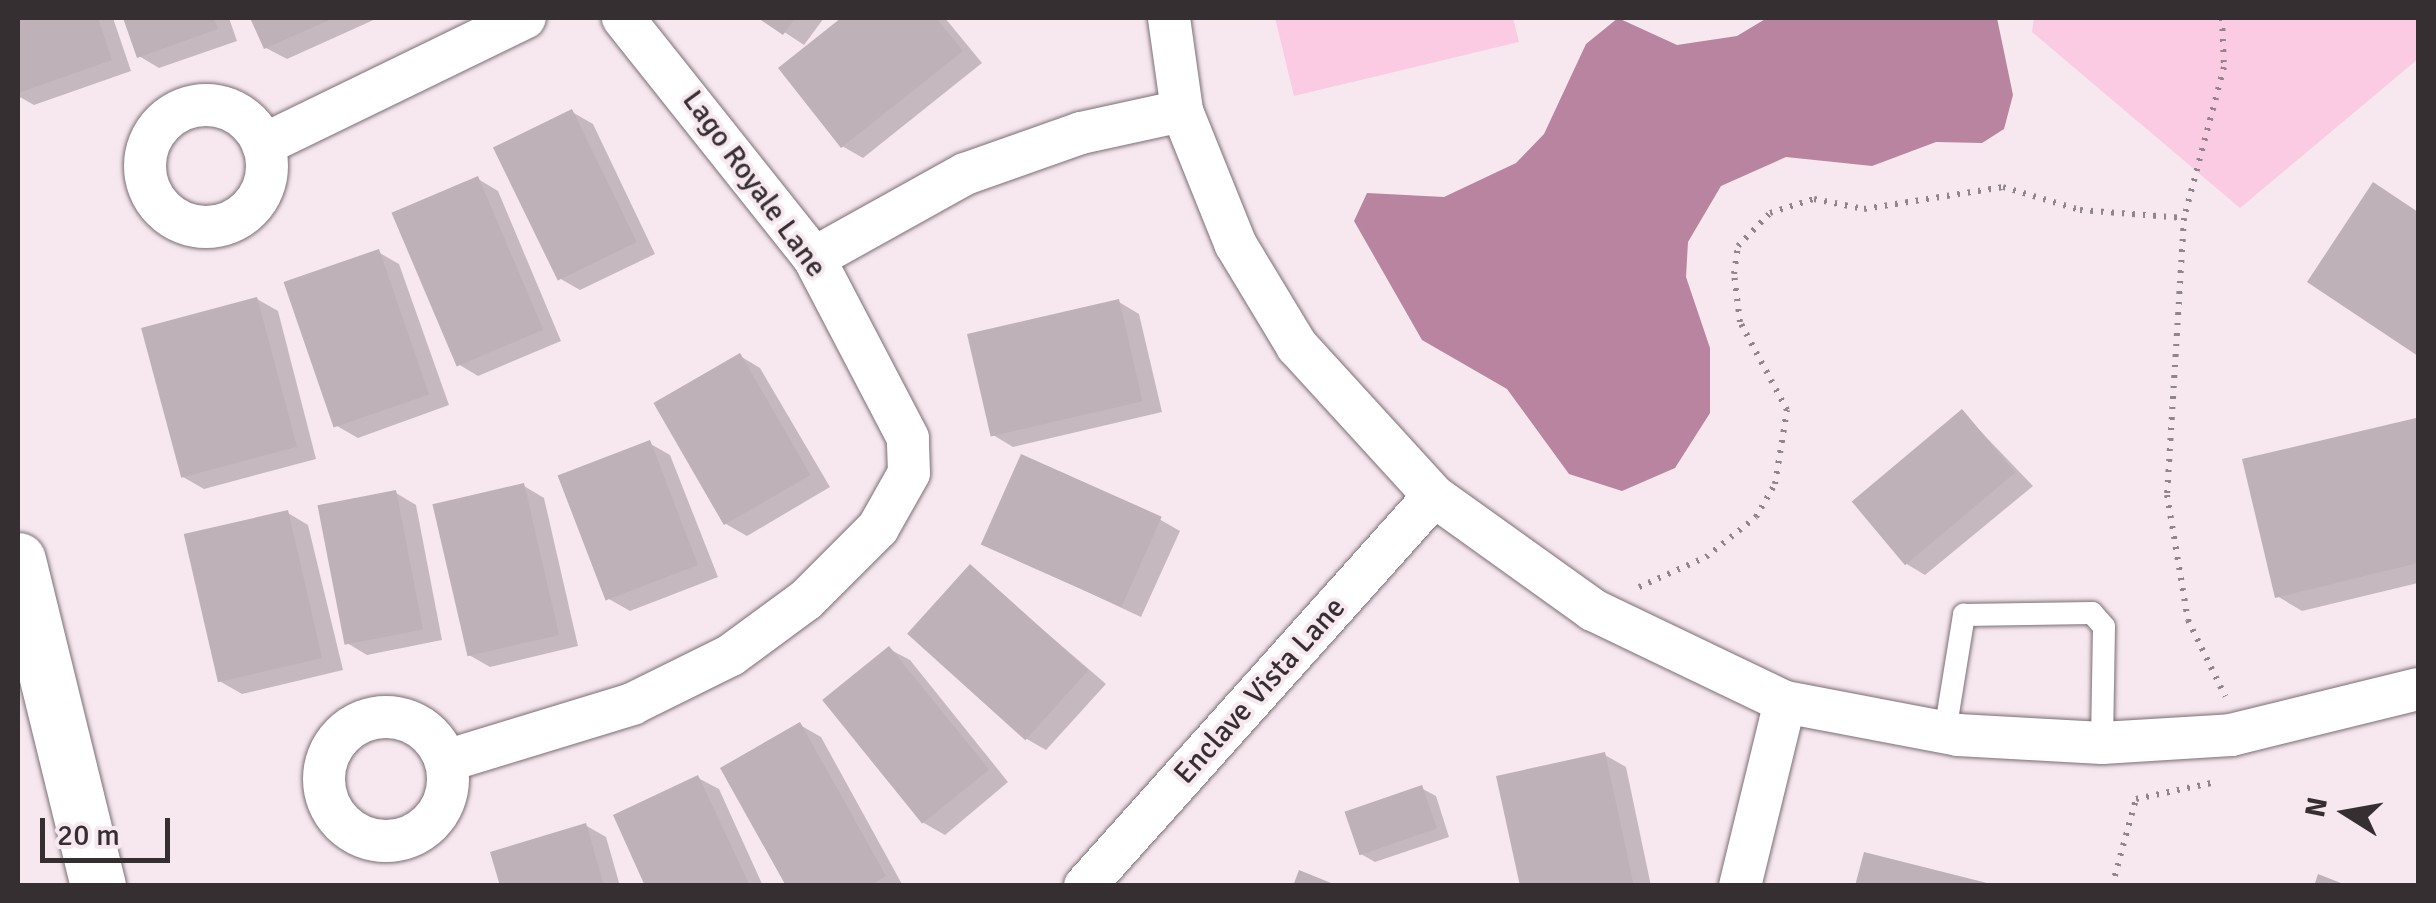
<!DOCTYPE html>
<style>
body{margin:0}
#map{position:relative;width:2436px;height:903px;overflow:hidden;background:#f7e8ef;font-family:Signika,sans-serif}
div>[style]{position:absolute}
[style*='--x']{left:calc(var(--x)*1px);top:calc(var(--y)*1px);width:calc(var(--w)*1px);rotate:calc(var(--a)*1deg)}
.green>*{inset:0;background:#facbe3}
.water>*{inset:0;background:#b8849f}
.shadow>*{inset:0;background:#0003}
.building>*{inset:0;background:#bfb1b8;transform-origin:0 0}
.path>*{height:6px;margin-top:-3px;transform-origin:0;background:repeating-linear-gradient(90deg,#8f858a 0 2.5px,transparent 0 10.5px)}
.roads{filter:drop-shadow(0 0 2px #7b6e74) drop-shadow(0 0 2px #7b6e74)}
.service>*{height:22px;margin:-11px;padding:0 11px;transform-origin:11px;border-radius:11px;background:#fff}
.minor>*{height:42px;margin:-21px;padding:0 21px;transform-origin:21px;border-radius:21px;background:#fff}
.minor>.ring{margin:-21px;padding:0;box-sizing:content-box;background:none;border:42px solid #fff;border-radius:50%}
.secondary>*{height:55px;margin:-27.5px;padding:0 27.5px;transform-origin:27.5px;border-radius:27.5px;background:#fff}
span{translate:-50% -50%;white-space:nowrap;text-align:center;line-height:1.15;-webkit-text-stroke:8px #f7e8ef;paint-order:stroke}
.street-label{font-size:30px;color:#352f32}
.frame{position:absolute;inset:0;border:20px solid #352f32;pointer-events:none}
.north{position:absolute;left:2296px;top:763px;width:100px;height:100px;-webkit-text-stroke:8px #f7e8ef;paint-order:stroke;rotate:281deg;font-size:28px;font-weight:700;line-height:40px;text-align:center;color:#352f32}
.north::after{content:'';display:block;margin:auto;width:35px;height:45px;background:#352f32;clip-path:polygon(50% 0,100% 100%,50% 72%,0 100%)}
.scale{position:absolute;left:40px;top:818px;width:130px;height:45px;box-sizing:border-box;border:5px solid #352f32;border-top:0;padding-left:12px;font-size:30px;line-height:35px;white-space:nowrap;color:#352f32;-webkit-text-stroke:8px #f7e8ef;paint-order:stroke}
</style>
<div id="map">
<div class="green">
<i style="clip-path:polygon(1275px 18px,1513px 18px,1519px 42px,1294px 96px)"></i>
<i style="clip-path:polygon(2034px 18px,2418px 18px,2418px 59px,2240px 208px,2032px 32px)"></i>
</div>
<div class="water">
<i style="clip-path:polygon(1618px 18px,1677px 45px,1737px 36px,1767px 18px,1997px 18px,2013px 95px,2004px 129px,1982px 143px,1936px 142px,1872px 166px,1786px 157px,1721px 186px,1688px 242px,1686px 277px,1710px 348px,1710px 413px,1675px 468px,1622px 491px,1569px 474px,1507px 389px,1422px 340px,1354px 221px,1367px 193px,1444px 197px,1516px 163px,1544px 134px,1586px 44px)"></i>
</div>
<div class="shadow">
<i style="clip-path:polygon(18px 18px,113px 18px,131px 71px,34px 105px,18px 96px)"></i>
<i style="clip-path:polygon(125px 18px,229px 18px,237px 41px,159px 68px,139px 56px)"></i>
<i style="clip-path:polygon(253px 18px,378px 18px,287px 59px,266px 48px)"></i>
<i style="clip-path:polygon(763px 18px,824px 18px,804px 45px)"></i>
<i style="clip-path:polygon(845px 18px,945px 18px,982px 63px,863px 158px,842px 146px,781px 68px)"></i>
<i style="clip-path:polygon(572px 112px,593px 124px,655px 254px,580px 290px,559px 278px)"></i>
<i style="clip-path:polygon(478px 179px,498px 191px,561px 341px,478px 376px,458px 364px)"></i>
<i style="clip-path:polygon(2394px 197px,2418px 213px,2418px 353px,2310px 281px)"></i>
<i style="clip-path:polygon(378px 252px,399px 264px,449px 405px,358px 438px,337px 426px)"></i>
<i style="clip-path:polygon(257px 299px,278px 311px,316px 459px,204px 489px,183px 477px)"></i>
<i style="clip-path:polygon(1119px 302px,1139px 314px,1162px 412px,1013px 447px,993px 435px)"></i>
<i style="clip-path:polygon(740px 356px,760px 368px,830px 487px,747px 536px,726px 524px)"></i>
<i style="clip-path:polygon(1962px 412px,2033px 486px,1925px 575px,1905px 563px)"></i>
<i style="clip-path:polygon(2415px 420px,2418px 583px,2302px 611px,2277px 596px)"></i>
<i style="clip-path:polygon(649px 443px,670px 455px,718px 577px,630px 611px,609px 599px)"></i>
<i style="clip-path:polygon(524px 486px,544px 498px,578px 646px,490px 667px,469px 655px)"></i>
<i style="clip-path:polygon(396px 493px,416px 505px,442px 640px,367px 655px,347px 643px)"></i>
<i style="clip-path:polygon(288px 513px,308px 525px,343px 670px,242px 694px,221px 682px)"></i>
<i style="clip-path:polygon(1159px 519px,1180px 531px,1141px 617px,983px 543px)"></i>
<i style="clip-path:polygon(970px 567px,1106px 684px,1046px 750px,1025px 738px)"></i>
<i style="clip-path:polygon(889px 649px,910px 660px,1008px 782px,945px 835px,924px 823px)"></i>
<i style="clip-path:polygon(800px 725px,821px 737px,903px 886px,789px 886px)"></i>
<i style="clip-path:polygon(1605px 755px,1626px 767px,1651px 886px,1522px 886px)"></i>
<i style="clip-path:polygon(698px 778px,719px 789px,763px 886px,648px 886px)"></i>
<i style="clip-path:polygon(1421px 788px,1436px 796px,1449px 837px,1375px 862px,1361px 854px)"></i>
<i style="clip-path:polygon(585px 825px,606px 837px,620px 886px,502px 886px)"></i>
</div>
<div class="building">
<i style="clip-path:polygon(18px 18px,98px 18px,112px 60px,18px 93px)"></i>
<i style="clip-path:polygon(123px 18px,214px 18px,218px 29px,137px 58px)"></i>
<i style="clip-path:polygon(250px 18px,334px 18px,264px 49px)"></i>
<i style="clip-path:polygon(758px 18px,795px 18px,783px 35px)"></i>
<i style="clip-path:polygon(841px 18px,936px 18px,963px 51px,841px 148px,778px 68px)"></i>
<i style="left:572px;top:109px;width:148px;height:88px;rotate:64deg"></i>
<i style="left:478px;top:176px;width:167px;height:94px;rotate:67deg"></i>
<i style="clip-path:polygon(2373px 182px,2418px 212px,2418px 356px,2307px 282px)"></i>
<i style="left:379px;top:249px;width:154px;height:101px;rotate:71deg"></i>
<i style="left:257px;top:297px;width:155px;height:120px;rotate:75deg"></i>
<i style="left:1119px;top:299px;width:105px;height:156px;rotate:77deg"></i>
<i style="left:740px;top:353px;width:141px;height:100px;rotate:60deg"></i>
<i style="left:1962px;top:409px;width:83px;height:144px;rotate:50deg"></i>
<i style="clip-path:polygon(2416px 418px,2418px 563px,2275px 598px,2242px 459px)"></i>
<i style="left:650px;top:440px;width:134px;height:99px;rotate:69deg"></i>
<i style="left:1021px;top:454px;width:154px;height:99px;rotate:24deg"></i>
<i style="left:524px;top:483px;width:156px;height:94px;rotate:77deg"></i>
<i style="left:396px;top:490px;width:142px;height:80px;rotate:79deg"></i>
<i style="left:288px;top:510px;width:152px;height:107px;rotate:77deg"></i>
<i style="left:970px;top:564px;width:159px;height:94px;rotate:42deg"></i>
<i style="left:889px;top:646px;width:159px;height:86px;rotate:51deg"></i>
<i style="clip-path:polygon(800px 722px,886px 876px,870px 886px,786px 886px,720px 768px)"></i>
<i style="clip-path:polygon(1605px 752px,1634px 886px,1520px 886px,1496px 776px)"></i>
<i style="clip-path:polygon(698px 775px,750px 886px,645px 886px,613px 815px)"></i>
<i style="left:1422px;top:785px;width:46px;height:82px;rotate:71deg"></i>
<i style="clip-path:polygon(586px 823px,604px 886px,500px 886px,490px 852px)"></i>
<i style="clip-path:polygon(1864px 852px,1991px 884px,1991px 886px,1855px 886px)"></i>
<i style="clip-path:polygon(1299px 870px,1336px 885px,1336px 886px,1293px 886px)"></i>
<i style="clip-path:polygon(2318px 874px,2346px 885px,2346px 886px,2314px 886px)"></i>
</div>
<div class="path">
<i style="--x:2222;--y:18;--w:49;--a:87.7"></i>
<i style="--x:2224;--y:67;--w:156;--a:104.8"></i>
<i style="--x:2184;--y:218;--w:278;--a:93.5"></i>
<i style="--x:2167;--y:495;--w:127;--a:80.5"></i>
<i style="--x:2188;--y:620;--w:85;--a:64"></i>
<i style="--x:1639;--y:587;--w:73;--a:-24.1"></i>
<i style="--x:1706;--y:557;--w:64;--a:-38.7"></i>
<i style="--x:1756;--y:517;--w:38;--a:-60"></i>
<i style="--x:1775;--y:484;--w:75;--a:-80.8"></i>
<i style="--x:1787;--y:410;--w:100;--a:-118.1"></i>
<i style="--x:1740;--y:322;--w:48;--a:-97.1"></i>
<i style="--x:1734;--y:274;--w:28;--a:-82"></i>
<i style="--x:1738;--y:246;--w:46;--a:-45.9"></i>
<i style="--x:1770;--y:213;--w:46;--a:-17.7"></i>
<i style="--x:1814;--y:199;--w:51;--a:11.3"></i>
<i style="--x:1864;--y:209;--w:141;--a:-9"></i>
<i style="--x:2003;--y:187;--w:80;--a:16.6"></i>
<i style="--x:2080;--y:210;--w:104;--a:4.4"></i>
<i style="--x:2112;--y:886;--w:90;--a:-74.6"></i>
<i style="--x:2136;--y:799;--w:77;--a:-12"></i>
</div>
<div class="roads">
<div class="service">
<i style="--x:1945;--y:732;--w:119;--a:-80.8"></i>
<i style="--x:1964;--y:615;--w:128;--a:-0.9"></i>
<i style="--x:2092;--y:613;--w:18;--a:49"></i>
<i style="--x:2104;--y:627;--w:116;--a:91"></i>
</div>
<div class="minor">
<i style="--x:1169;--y:18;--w:94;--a:82"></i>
<i style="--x:1182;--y:111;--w:144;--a:68.1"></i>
<i style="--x:1236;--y:245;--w:118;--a:58.9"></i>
<i style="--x:1297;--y:346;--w:203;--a:47.6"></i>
<i style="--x:1434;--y:496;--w:196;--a:35.6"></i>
<i style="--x:1593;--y:610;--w:213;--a:25.6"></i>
<i style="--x:1785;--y:702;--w:176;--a:10.8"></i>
<i style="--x:1958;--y:735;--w:144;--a:3.2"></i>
<i style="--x:2102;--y:743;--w:129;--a:-3.5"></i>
<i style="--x:2231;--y:735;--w:193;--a:-13.8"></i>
<i class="ring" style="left:145px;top:105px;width:80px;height:80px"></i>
<i style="--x:263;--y:145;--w:291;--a:-25.9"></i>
<i style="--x:814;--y:258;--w:173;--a:-29.1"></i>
<i style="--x:965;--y:174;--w:123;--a:-19.5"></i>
<i style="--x:1081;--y:133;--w:103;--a:-12.3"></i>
<i class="ring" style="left:324px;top:717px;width:82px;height:82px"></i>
<i style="--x:446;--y:761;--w:195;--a:-17"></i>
<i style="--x:632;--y:704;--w:110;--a:-26.3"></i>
<i style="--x:731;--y:655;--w:93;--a:-36.3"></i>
<i style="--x:806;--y:600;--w:102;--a:-45"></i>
<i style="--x:878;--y:528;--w:63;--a:-60.6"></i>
<i style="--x:909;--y:473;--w:35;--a:-92"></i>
<i style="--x:908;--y:438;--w:203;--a:-117.6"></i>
<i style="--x:814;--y:258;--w:307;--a:-128.5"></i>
<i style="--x:1085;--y:886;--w:523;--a:-48.18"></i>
<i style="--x:1740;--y:886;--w:189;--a:-76.3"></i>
</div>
<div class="secondary">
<i style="--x:18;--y:560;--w:336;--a:76.2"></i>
</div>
</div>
<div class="street-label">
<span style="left:754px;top:184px;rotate:54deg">Lago Royale Lane</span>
<span style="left:1260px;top:691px;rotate:-48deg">Enclave Vista Lane</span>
</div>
<div class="frame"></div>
<div class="north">N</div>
<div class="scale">20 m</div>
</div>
